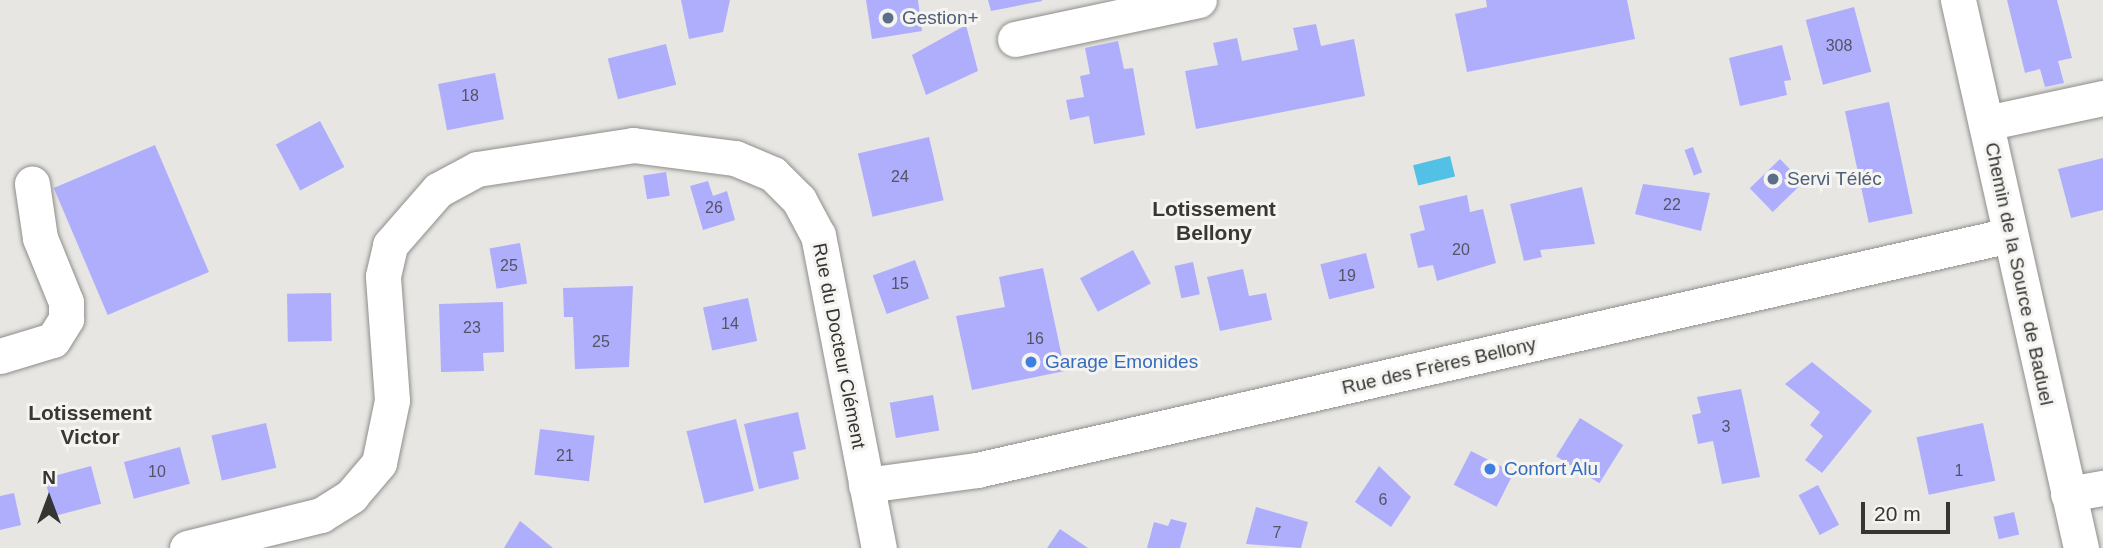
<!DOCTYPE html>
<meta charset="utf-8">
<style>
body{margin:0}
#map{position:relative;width:2103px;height:548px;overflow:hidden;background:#e7e6e3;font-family:Arial,sans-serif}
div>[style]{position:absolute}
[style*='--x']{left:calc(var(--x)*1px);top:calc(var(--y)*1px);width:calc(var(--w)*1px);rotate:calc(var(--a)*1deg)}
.water>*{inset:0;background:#52c1e5;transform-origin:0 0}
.building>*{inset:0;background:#afaefd;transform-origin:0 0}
.roads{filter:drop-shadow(0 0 2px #8f8e8b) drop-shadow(0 0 2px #8f8e8b)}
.minor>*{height:35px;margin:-17.5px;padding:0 17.5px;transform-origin:17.5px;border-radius:17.5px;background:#fff}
.dots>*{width:19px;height:19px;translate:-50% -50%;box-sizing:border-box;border:4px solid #f5f4f1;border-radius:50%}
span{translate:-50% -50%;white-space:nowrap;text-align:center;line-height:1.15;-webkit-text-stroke:6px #f5f4f1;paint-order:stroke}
.number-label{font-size:16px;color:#545366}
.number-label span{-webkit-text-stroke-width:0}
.service-label{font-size:19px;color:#4e5e75}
.left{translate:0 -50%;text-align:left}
.street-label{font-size:19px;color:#353534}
.shop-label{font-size:19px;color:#366cbe}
.neighbourhood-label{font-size:21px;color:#383835;font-weight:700}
.north{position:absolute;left:14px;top:464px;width:70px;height:70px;-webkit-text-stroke:5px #f5f4f1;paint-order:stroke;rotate:0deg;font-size:19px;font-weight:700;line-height:28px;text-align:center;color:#353534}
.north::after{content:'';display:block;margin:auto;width:24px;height:32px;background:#353534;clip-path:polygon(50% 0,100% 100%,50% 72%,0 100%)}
.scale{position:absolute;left:1861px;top:502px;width:89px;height:32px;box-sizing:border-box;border:4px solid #353534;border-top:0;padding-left:9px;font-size:21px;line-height:24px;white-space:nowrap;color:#353534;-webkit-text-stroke:5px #f5f4f1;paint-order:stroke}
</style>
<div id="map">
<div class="water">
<i style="left:1450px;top:156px;width:21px;height:38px;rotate:76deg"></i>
</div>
<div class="building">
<i style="clip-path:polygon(681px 0,730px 0,723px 32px,689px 39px)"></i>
<i style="clip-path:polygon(866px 0,918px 0,922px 31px,872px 39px)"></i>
<i style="clip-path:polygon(988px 0,1042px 0,1042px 1px,991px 11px)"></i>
<i style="clip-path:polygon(1486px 0,1627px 0,1635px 39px,1467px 72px,1455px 14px,1487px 7px)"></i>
<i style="clip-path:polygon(2007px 0,2057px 0,2072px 58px,2058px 61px,2064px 83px,2045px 87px,2040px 69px,2025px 73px)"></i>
<i style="left:1854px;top:7px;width:67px;height:50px;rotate:75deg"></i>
<i style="clip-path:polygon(1316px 24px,1321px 46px,1354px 39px,1365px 96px,1196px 129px,1185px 71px,1218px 65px,1213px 43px,1237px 38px,1242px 61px,1298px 50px,1293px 28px)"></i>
<i style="clip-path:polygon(966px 25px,978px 71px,926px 95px,912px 55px)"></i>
<i style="clip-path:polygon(1118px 41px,1124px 69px,1133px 68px,1145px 135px,1094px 144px,1089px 116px,1070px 120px,1066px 100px,1084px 97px,1080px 76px,1090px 74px,1085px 48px)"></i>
<i style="left:666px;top:44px;width:42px;height:60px;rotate:76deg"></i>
<i style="clip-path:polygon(1782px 45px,1791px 80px,1784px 81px,1787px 95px,1740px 106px,1729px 58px)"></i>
<i style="left:495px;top:73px;width:47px;height:58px;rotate:79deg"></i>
<i style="left:1889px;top:102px;width:114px;height:45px;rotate:78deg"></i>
<i style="left:320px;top:121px;width:52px;height:50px;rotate:62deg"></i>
<i style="left:929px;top:137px;width:65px;height:73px;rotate:77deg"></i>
<i style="left:155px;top:145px;width:138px;height:110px;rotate:67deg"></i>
<i style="left:1693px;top:147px;width:27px;height:9px;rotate:70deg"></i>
<i style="clip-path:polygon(2103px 158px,2103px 210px,2071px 218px,2058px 169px)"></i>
<i style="left:1780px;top:159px;width:33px;height:42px;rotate:46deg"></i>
<i style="left:666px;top:172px;width:24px;height:23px;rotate:81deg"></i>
<i style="clip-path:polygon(708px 181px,713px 196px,727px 191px,735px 220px,703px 230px,690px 186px)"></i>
<i style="clip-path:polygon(1643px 184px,1710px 193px,1701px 231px,1635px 214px)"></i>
<i style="clip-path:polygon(1582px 187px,1595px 244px,1540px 250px,1542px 257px,1524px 261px,1510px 204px)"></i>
<i style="clip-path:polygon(1467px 195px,1470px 212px,1483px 209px,1496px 263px,1437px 281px,1433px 265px,1418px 268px,1410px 234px,1425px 230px,1419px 206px)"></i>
<i style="left:520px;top:243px;width:41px;height:31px;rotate:80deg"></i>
<i style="left:1133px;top:250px;width:38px;height:60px;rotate:62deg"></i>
<i style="left:1366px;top:253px;width:36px;height:47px;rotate:76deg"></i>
<i style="left:915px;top:260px;width:41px;height:45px;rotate:70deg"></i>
<i style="left:1193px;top:262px;width:33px;height:19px;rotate:78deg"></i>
<i style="clip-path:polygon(1043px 268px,1065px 371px,972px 390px,956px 316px,1005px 307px,999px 277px)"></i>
<i style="clip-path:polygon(1243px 269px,1249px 296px,1266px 293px,1272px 320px,1220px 331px,1207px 277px)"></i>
<i style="clip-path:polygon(633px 286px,629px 367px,575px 369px,573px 317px,564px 317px,563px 288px)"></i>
<i style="left:331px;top:293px;width:48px;height:44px;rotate:89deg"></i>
<i style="left:748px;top:298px;width:44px;height:46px;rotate:78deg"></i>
<i style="clip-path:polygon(503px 302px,504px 352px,483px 353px,484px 371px,441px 372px,439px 304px)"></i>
<i style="clip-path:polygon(1812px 362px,1872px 411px,1822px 473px,1805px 460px,1823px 436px,1810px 425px,1820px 412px,1785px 384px)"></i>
<i style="clip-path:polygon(1741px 389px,1760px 477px,1722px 484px,1713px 441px,1698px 444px,1692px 415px,1701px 413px,1697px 397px)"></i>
<i style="left:933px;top:395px;width:36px;height:44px;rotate:80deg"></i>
<i style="clip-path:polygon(798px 412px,806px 449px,793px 452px,799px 479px,759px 489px,744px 424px)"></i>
<i style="left:1580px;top:418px;width:51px;height:45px;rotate:32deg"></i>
<i style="left:736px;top:419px;width:74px;height:51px;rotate:76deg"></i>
<i style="left:266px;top:423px;width:46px;height:56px;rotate:77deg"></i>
<i style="left:1983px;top:423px;width:59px;height:68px;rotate:78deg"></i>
<i style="left:540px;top:429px;width:55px;height:46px;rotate:7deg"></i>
<i style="left:180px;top:447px;width:38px;height:58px;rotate:75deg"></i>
<i style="left:1471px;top:451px;width:48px;height:38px;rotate:27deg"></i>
<i style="left:91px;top:466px;width:39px;height:48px;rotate:75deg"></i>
<i style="clip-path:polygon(1379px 466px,1411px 497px,1391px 527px,1355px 502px)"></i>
<i style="left:1818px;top:485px;width:45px;height:22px;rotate:62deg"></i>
<i style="clip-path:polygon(14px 493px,21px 525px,0 530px,0 496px)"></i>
<i style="clip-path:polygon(1256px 507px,1308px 522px,1301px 548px,1246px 544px)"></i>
<i style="left:2014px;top:512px;width:23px;height:21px;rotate:77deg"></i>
<i style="clip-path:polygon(1171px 519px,1187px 523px,1180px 548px,1147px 548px,1154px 522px,1168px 526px)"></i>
<i style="clip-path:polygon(520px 521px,524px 524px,553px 548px,504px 548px)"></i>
<i style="clip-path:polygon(1060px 529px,1088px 548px,1047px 548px)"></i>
</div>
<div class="roads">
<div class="minor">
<i style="--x:1958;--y:0;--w:562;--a:77.35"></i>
<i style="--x:1015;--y:39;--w:188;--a:-12"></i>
<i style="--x:1986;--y:123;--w:120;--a:-12.1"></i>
<i style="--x:0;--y:356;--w:55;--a:-16.8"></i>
<i style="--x:53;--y:340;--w:25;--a:-58"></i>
<i style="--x:66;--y:319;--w:17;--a:-90"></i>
<i style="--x:66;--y:302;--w:69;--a:-112.1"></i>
<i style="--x:40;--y:238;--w:55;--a:-98.4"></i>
<i style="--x:866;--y:485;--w:112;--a:-7.7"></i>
<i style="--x:977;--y:470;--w:1059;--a:-12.82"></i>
<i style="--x:2068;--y:494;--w:36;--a:-10"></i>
<i style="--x:187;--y:548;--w:138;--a:-13.8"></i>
<i style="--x:321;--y:515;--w:36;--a:-32"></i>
<i style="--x:351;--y:496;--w:43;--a:-49.7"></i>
<i style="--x:379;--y:463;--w:64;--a:-78.3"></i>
<i style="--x:392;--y:400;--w:124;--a:-94.2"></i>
<i style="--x:383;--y:276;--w:32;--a:-77"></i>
<i style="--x:390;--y:245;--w:73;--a:-48.9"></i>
<i style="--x:438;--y:190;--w:44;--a:-28.3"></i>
<i style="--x:477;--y:169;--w:158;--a:-8.7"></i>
<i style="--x:633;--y:145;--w:103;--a:7.3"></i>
<i style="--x:735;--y:158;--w:41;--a:22.8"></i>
<i style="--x:773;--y:174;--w:37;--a:45"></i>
<i style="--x:799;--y:200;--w:40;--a:62"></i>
<i style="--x:818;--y:235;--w:319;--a:79"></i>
</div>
</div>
<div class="dots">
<i style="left:888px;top:18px;background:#5c6f8a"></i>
<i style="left:1773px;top:179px;background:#5c6f8a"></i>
<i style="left:1031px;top:362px;background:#3f7fe0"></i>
<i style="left:1490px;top:469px;background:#3f7fe0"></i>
</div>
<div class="number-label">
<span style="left:1839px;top:46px">308</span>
<span style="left:470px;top:96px">18</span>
<span style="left:900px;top:177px">24</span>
<span style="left:1672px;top:205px">22</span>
<span style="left:714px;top:208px">26</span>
<span style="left:1461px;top:250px">20</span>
<span style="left:509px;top:266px">25</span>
<span style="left:1347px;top:276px">19</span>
<span style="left:900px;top:284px">15</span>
<span style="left:730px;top:324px">14</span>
<span style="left:472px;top:328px">23</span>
<span style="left:1035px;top:339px">16</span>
<span style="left:601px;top:342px">25</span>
<span style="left:1726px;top:427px">3</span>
<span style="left:565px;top:456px">21</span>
<span style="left:1959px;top:471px">1</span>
<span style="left:157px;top:472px">10</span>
<span style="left:1383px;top:500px">6</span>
<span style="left:1277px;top:533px">7</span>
</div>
<div class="service-label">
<span class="left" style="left:902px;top:18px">Gestion+</span>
<span class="left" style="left:1787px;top:179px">Servi Téléc</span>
</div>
<div class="street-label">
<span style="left:2019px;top:274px;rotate:78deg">Chemin de la Source de Baduel</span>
<span style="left:839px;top:346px;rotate:79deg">Rue du Docteur Clément</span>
<span style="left:1439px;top:366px;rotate:-13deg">Rue des Frères Bellony</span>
</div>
<div class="shop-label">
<span class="left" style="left:1045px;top:362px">Garage Emonides</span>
<span class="left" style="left:1504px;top:469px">Confort Alu</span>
</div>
<div class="neighbourhood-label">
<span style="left:1214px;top:221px">Lotissement<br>Bellony</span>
<span style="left:90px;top:425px">Lotissement<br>Victor</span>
</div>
<div class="north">N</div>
<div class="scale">20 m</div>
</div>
